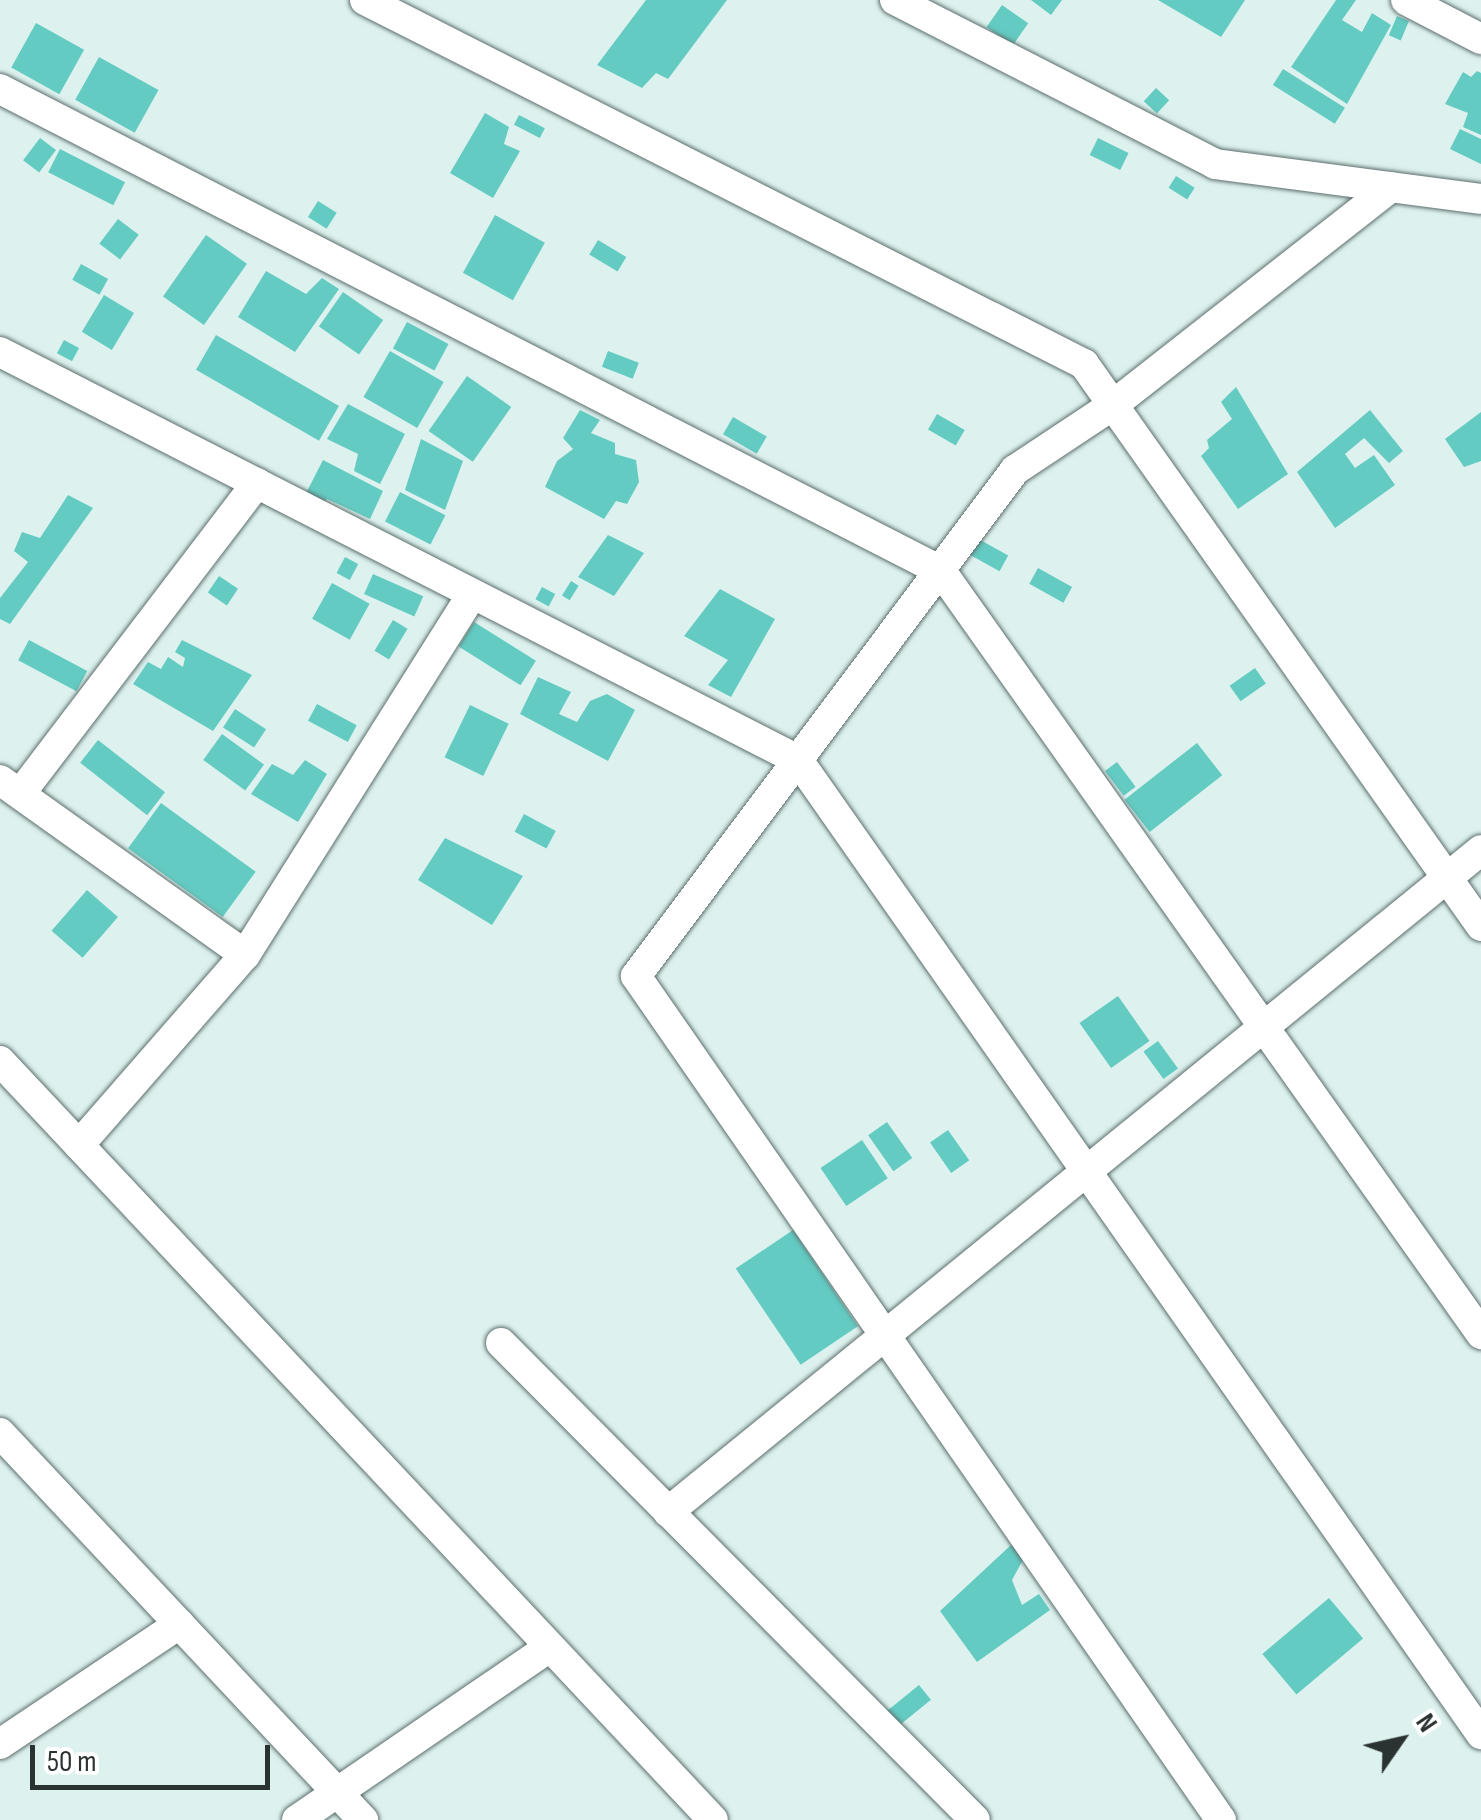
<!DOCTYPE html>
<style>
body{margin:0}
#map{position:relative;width:1481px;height:1820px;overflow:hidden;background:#ddf2ef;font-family:"Sofia Sans Condensed",sans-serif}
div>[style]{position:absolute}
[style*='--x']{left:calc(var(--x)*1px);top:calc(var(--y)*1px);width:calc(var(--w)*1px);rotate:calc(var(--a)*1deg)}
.building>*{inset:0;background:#64cbc2;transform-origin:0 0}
.roads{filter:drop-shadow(0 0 2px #5c6e6c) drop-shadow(0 0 2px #5c6e6c)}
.minor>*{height:30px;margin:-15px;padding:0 15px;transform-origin:15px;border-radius:15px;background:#fff}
span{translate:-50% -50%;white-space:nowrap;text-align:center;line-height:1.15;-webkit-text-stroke:10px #fff;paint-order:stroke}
.north{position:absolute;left:1351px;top:1690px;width:100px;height:100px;-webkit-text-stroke:8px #fff;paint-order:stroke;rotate:56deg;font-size:28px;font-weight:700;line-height:40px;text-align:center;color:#2b3332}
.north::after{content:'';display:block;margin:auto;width:35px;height:45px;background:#2b3332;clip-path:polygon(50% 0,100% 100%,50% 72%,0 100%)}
.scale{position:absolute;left:30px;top:1745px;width:240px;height:45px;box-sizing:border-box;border:5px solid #2b3332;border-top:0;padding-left:12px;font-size:30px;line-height:35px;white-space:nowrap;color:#2b3332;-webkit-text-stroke:8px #fff;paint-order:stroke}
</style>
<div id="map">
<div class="building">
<i style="clip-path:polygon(646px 0,727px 0,668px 79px,656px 73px,642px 88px,597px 65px)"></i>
<i style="clip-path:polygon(1031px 0,1062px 0,1051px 15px)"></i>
<i style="clip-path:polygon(1158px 0,1245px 0,1221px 37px)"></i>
<i style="clip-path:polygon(1336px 0,1356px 0,1342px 20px,1362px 32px,1372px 13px,1391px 25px,1347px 104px,1291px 67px)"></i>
<i style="left:1002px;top:5px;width:32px;height:27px;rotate:35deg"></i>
<i style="left:1397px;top:16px;width:13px;height:21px;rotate:23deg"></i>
<i style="left:36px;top:23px;width:55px;height:51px;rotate:29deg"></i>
<i style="left:99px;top:57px;width:68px;height:49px;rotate:29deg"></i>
<i style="left:1283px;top:69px;width:73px;height:19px;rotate:32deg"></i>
<i style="clip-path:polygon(1477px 71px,1481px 73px,1481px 135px,1463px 127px,1468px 113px,1445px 104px,1463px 72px,1471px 77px)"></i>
<i style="left:1156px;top:88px;width:18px;height:18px;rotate:43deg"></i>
<i style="clip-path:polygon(485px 113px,509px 127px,504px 144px,520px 151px,493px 198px,450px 173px)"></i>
<i style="left:519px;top:115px;width:29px;height:11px;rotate:27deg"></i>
<i style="clip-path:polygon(1460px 129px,1481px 139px,1481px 164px,1450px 149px)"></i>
<i style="left:40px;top:138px;width:20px;height:28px;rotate:37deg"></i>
<i style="left:1098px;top:138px;width:34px;height:19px;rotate:26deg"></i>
<i style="left:60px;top:149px;width:73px;height:26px;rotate:27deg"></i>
<i style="left:1176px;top:176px;width:22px;height:14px;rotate:32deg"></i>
<i style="left:318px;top:201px;width:22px;height:19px;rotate:32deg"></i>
<i style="left:495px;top:215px;width:57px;height:66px;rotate:29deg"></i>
<i style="left:118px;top:219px;width:26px;height:31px;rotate:37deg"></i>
<i style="left:206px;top:235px;width:50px;height:75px;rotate:35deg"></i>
<i style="left:598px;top:240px;width:33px;height:17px;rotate:31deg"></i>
<i style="left:81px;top:264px;width:31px;height:18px;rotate:29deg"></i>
<i style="clip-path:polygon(266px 271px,306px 294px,322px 278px,339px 289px,295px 352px,238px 317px)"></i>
<i style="left:343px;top:292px;width:49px;height:42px;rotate:35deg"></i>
<i style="left:104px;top:295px;width:35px;height:43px;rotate:31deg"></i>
<i style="left:407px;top:322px;width:47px;height:30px;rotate:28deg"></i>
<i style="left:216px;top:335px;width:142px;height:40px;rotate:30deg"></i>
<i style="left:64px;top:340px;width:17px;height:15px;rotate:28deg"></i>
<i style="left:390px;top:351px;width:62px;height:53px;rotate:30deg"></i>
<i style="left:608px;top:351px;width:33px;height:17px;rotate:21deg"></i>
<i style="left:467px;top:376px;width:54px;height:67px;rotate:35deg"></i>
<i style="clip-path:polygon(1236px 387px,1288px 474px,1238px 509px,1201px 456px,1209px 448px,1207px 440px,1232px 419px,1221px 402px)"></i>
<i style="clip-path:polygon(348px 404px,405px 434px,380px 484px,354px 471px,358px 454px,327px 439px)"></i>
<i style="clip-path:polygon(580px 410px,600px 420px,591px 433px,615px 443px,615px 454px,636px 460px,639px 482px,627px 504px,616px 501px,604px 519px,545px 487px,557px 461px,573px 449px,563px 438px)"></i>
<i style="clip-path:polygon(1370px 410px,1403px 451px,1389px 463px,1364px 438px,1345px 454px,1355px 468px,1374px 455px,1395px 485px,1335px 528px,1297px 472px)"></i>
<i style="clip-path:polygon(1481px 412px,1481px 461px,1464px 467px,1445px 439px)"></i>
<i style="left:937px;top:414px;width:32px;height:18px;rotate:30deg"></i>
<i style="left:733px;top:417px;width:39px;height:20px;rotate:30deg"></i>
<i style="clip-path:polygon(421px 439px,463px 461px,445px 510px,405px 490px)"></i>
<i style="clip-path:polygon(323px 460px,383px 491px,370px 519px,327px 499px,319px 509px,302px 501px)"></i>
<i style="left:400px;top:492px;width:51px;height:33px;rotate:27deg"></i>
<i style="clip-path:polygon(68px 495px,93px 508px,10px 624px,0 619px,0 598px,28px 562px,14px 551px,22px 532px,40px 538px)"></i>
<i style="clip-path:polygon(608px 535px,644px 553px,614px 596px,578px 577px)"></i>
<i style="left:975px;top:537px;width:38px;height:18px;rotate:29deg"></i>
<i style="left:345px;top:557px;width:15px;height:18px;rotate:28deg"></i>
<i style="left:1038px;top:568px;width:39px;height:18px;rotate:29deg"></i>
<i style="left:373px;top:574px;width:55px;height:22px;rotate:24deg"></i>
<i style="left:219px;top:576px;width:23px;height:20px;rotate:34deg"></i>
<i style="left:571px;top:581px;width:9px;height:17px;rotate:32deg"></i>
<i style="left:332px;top:583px;width:43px;height:41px;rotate:29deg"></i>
<i style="left:542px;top:587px;width:15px;height:14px;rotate:28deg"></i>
<i style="clip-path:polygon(720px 589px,775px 619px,731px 697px,708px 685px,728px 660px,684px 636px)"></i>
<i style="left:393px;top:620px;width:17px;height:36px;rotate:31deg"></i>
<i style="left:474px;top:622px;width:73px;height:29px;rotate:32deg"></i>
<i style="left:29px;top:640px;width:66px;height:23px;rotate:28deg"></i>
<i style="clip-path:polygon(182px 640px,252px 675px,213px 731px,133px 684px,148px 662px,161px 669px,168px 657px,183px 667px,185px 658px,175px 652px)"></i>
<i style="left:1255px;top:668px;width:19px;height:31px;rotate:55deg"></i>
<i style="clip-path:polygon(538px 677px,571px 692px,559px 714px,577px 722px,590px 701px,607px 694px,635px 710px,608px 761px,520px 714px)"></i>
<i style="left:317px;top:704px;width:45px;height:19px;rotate:28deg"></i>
<i style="left:470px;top:705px;width:43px;height:58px;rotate:26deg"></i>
<i style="left:235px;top:709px;width:37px;height:22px;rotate:33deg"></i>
<i style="left:222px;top:734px;width:52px;height:32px;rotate:36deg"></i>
<i style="left:98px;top:740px;width:85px;height:29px;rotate:38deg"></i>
<i style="left:1197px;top:743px;width:41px;height:92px;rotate:52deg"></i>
<i style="clip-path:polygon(305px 760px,327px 774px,298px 822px,251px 794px,272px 764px,293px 775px)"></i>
<i style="left:1117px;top:762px;width:31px;height:15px;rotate:53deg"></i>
<i style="left:161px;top:803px;width:117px;height:56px;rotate:36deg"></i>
<i style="left:524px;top:814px;width:36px;height:20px;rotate:28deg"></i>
<i style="clip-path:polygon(445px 838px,523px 876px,492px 925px,418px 880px)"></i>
<i style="left:87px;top:890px;width:41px;height:54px;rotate:41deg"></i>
<i style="left:1118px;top:996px;width:55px;height:47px;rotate:55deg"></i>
<i style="left:1158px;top:1041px;width:34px;height:18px;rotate:54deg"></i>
<i style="left:887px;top:1122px;width:44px;height:23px;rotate:55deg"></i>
<i style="left:948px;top:1130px;width:37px;height:22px;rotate:55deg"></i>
<i style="left:862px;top:1140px;width:46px;height:50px;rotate:56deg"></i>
<i style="left:793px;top:1230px;width:116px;height:69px;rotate:56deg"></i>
<i style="clip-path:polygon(1011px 1545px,1024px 1558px,1012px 1580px,1022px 1605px,1039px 1594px,1050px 1610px,977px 1662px,940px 1611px)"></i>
<i style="left:1329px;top:1598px;width:53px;height:87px;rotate:50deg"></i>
<i style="left:919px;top:1685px;width:19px;height:44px;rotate:51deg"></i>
</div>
<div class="roads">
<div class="minor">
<i style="--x:365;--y:0;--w:806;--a:26.85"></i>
<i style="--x:1084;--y:364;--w:688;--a:54.76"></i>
<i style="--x:895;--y:0;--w:360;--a:27.1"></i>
<i style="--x:1215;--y:164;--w:268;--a:7.5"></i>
<i style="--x:1406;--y:0;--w:85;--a:27.5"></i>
<i style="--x:0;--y:89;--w:1057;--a:27.12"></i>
<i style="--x:941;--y:571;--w:935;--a:54.71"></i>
<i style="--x:0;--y:352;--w:896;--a:27.08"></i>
<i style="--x:798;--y:760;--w:1190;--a:54.96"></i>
<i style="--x:0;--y:780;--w:301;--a:35.5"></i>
<i style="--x:20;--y:794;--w:391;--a:-52.7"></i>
<i style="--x:0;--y:1061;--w:1041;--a:46.79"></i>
<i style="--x:79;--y:1145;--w:252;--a:-48.9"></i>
<i style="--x:245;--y:955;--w:426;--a:-57.8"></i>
<i style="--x:501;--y:1343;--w:672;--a:45.18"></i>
<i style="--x:0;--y:1433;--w:531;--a:46.83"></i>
<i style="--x:668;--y:1512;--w:1048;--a:-39.15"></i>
<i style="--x:0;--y:1744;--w:216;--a:-33.8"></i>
<i style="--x:297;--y:1820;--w:306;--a:-34.4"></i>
<i style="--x:1221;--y:1820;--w:1027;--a:-124.73"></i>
<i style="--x:636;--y:976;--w:632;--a:-53.17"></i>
<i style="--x:1015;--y:470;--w:118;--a:-33.6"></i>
<i style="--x:1113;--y:405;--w:353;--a:-38.1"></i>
</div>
</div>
<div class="north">N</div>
<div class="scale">50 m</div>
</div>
